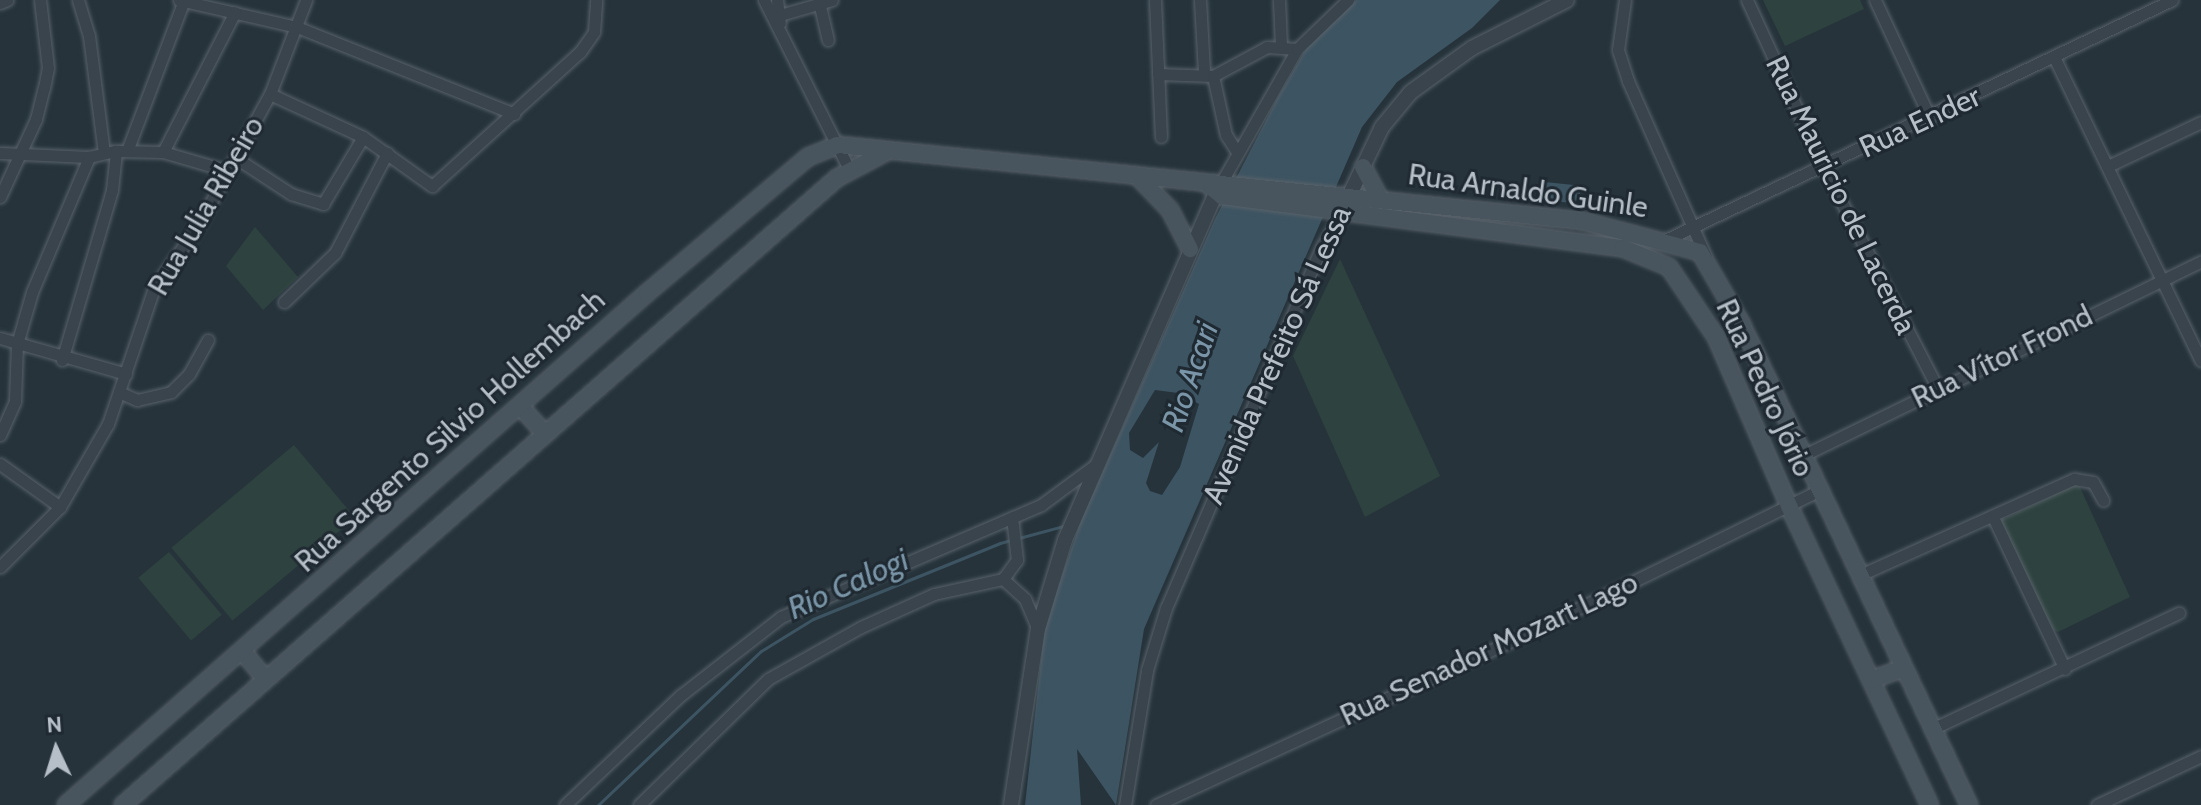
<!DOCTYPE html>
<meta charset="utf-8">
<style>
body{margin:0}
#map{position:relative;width:2201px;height:805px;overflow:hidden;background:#26333b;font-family:Cabin,sans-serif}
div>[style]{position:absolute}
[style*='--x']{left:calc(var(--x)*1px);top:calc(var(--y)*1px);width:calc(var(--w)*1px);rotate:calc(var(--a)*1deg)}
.green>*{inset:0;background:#2e433f;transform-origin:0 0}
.water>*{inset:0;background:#3d5462;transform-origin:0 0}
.stream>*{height:3px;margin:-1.5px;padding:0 1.5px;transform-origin:1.5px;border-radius:1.5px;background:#3d5462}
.roads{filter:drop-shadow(0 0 2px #58626a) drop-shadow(0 0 2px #58626a)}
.minor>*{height:11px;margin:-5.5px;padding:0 5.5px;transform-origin:5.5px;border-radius:5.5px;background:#3a444c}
.tertiary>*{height:14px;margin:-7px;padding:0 7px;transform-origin:7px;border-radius:7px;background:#3a444c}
.secondary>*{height:16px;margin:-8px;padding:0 8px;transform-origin:8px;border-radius:8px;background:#48545e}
span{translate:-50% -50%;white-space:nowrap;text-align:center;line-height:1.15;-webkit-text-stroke:6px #1f2931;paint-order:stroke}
.street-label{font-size:30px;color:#b6bfc7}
.water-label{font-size:32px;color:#7995a7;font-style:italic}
.north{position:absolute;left:16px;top:709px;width:80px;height:80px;-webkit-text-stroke:6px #1f2931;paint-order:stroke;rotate:356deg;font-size:22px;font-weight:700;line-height:32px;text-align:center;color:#b6bfc7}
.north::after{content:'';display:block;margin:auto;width:28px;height:36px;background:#b6bfc7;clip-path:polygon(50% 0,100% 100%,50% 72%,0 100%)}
</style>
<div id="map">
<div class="green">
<i style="clip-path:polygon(1763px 0,1860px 0,1864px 9px,1785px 46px)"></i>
<i style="clip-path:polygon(255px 227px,298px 277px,263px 310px,226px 266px)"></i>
<i style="clip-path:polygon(1340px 259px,1440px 476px,1365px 517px,1293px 356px)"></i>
<i style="left:294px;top:445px;width:95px;height:160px;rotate:50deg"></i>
<i style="clip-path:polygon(2078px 483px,2130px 597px,2058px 632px,2050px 628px,1998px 522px)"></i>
<i style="left:169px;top:552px;width:82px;height:40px;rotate:50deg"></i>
</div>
<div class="water">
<i style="clip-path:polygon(evenodd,1356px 0,1500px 0,1472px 28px,1397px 82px,1362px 127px,1144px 629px,1116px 805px,1077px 749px,1081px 805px,1025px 805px,1045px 624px,1081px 521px,1215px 219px,1277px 99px,1306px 49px,1356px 0,1155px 390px,1178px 393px,1179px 404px,1186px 397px,1199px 404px,1180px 467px,1162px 495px,1150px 491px,1146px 483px,1159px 442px,1143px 458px,1130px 450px,1129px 433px,1155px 390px)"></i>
<i style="left:1545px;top:182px;width:36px;height:18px;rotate:6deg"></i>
</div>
<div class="stream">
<i style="--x:598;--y:805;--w:224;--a:-43.4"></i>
<i style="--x:761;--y:651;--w:61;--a:-31.6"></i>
<i style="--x:813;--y:619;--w:202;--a:-22.1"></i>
<i style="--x:1000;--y:543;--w:69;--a:-15"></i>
</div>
<div class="roads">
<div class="minor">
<i style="--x:78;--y:0;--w:38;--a:73"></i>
<i style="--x:89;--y:36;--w:118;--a:82.7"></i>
<i style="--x:179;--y:0;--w:121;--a:12.9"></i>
<i style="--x:297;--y:27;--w:234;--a:21.8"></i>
<i style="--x:764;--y:0;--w:189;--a:63.3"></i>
<i style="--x:777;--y:0;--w:23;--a:83"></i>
<i style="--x:1155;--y:0;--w:137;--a:87.5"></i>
<i style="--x:1200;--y:0;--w:72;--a:86.8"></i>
<i style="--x:1279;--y:0;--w:46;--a:87.5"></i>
<i style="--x:1625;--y:0;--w:50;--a:98"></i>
<i style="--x:1618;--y:50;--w:33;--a:72"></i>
<i style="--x:1628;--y:81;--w:193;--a:66.1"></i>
<i style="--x:1747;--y:0;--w:183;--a:65.4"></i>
<i style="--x:1823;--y:166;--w:251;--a:62.7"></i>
<i style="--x:1875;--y:0;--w:130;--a:65"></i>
<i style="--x:0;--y:3;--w:8;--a:-23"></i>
<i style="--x:820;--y:6;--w:35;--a:77"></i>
<i style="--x:780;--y:15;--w:54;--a:-16.1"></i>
<i style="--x:2055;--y:59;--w:335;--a:64.2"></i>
<i style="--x:1158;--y:74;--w:55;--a:2.1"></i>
<i style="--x:1213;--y:76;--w:60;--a:77.6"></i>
<i style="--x:1226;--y:135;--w:20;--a:57"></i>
<i style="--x:1213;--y:76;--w:61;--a:-28.2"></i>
<i style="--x:1267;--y:47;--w:30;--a:4"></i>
<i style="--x:270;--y:94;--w:102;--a:24.8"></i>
<i style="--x:363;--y:137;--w:85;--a:35.4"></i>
<i style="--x:432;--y:186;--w:200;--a:-42.2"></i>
<i style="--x:580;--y:52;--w:24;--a:-55"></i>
<i style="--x:594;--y:32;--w:32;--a:-86"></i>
<i style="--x:127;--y:151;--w:161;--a:-69.3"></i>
<i style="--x:163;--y:152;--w:157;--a:-62.8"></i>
<i style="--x:0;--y:153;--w:89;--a:2.6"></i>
<i style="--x:89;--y:157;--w:28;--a:-13"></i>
<i style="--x:116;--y:151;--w:47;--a:1.2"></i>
<i style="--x:163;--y:152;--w:68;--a:16.3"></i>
<i style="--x:236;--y:158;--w:66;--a:33.2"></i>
<i style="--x:291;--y:194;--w:34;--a:17"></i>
<i style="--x:323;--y:204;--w:78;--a:-59.2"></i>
<i style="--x:2108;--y:166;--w:103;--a:-25.3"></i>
<i style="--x:1221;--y:183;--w:154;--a:-60.4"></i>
<i style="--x:1297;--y:49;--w:71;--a:-43.9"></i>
<i style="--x:0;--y:197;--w:86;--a:-65.2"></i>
<i style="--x:36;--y:119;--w:32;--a:-76"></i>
<i style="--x:44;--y:88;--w:20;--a:-79"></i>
<i style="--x:48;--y:68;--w:68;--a:-96.7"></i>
<i style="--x:1665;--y:240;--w:561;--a:-25.33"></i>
<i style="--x:284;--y:302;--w:71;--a:-43.9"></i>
<i style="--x:335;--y:253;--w:113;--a:-62.5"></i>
<i style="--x:0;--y:338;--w:131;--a:15.9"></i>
<i style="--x:62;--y:360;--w:177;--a:-73.6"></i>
<i style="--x:112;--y:190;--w:39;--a:-84"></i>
<i style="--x:119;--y:392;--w:20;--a:24"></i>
<i style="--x:137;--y:400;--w:35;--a:-13"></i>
<i style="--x:171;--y:392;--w:25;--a:-45"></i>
<i style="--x:189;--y:374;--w:39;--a:-61"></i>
<i style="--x:0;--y:435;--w:37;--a:-66"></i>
<i style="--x:15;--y:401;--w:57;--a:-88"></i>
<i style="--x:17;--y:344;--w:54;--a:-73.9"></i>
<i style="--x:32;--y:292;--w:147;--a:-67.1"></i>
<i style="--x:1804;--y:455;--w:442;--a:-26"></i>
<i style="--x:0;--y:464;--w:74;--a:35.6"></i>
<i style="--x:1993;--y:517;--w:168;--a:64.7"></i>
<i style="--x:0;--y:567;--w:85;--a:-45"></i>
<i style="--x:60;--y:507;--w:96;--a:-60"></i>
<i style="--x:108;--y:424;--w:144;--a:-71.3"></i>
<i style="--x:154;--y:288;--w:78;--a:-54.9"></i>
<i style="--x:199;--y:224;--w:148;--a:-61.4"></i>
<i style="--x:270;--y:94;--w:101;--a:-69"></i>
<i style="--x:1860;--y:575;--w:235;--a:-24.2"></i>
<i style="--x:2074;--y:479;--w:19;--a:9"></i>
<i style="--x:2093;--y:482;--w:21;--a:61"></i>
<i style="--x:1003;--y:579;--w:24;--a:-54"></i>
<i style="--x:1017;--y:560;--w:43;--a:-96.6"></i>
<i style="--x:1932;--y:729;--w:273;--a:-25.2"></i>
<i style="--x:565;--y:805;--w:160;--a:-43.5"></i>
<i style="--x:681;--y:695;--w:127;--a:-38"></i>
<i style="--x:781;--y:617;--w:283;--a:-23.3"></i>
<i style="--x:1041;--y:505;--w:67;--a:-36.5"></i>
<i style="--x:639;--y:805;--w:180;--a:-44.3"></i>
<i style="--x:768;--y:679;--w:107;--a:-29.2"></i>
<i style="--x:861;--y:627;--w:80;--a:-24.3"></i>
<i style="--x:934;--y:594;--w:71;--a:-12.3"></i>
<i style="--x:1003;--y:579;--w:30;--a:42"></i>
<i style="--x:1025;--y:599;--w:33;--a:67"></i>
<i style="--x:1125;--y:805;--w:137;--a:-80.7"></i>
<i style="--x:1147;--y:670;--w:65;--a:-73"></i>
<i style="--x:1166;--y:608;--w:394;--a:-66.7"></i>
<i style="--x:1322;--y:246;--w:39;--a:-59"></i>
<i style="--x:1156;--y:805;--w:403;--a:-24.8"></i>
<i style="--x:1522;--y:636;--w:332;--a:-26.1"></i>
<i style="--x:2097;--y:805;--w:115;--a:-25.2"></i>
</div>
<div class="tertiary">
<i style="--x:1344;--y:207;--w:89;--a:-64.6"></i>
<i style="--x:1382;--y:127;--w:45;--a:-50.4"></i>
<i style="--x:1411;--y:92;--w:75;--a:-35.8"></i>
<i style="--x:1472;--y:48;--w:106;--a:-26.8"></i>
<i style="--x:1011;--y:805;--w:178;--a:-81.3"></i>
<i style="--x:1038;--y:629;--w:93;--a:-73.1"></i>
<i style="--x:1065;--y:540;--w:388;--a:-66.5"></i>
</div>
<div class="secondary">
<i style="--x:1363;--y:167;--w:36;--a:62"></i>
<i style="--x:1140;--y:179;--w:43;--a:45.9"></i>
<i style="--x:1170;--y:210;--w:44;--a:62.9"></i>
<i style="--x:1206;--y:183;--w:21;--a:39"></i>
<i style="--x:1222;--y:196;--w:404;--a:7.4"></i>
<i style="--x:1623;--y:248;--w:50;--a:22.4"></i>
<i style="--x:1669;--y:267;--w:84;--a:56.1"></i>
<i style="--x:1716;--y:337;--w:184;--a:66.6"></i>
<i style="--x:1789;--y:506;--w:331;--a:64.8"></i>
<i style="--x:520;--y:406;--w:38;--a:48"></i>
<i style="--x:243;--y:652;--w:35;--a:50"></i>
<i style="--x:1871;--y:680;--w:35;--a:-20"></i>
<i style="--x:66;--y:805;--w:774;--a:-41.39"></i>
<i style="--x:647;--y:293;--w:211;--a:-40.2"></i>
<i style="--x:808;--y:157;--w:32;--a:-22"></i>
<i style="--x:838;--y:145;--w:749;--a:5.82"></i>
<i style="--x:1583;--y:221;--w:121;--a:14.8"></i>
<i style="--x:1700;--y:252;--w:82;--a:60"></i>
<i style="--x:1741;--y:323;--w:533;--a:64.68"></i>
<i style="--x:123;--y:805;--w:950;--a:-41.29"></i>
<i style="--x:837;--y:178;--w:55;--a:-28"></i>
</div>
</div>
<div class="street-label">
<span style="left:1920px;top:122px;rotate:-25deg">Rua Ender</span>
<span style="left:1528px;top:191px;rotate:8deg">Rua Arnaldo Guinle</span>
<span style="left:1841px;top:195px;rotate:64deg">Rua Mauricio de Lacerda</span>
<span style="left:206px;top:206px;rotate:-60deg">Rua Julia Ribeiro</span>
<span style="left:1277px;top:355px;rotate:-66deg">Avenida Prefeito Sá Lessa</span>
<span style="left:2002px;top:357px;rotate:-26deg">Rua Vítor Frond</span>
<span style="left:1765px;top:388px;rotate:65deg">Rua Pedro Jório</span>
<span style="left:450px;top:431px;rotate:-42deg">Rua Sargento Silvio Hollembach</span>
<span style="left:1489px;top:649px;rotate:-25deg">Rua Senador Mozart Lago</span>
</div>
<div class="water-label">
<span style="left:1190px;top:377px;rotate:-71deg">Rio Acari</span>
<span style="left:848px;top:584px;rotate:-24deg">Rio Calogi</span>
</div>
<div class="north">N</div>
</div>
